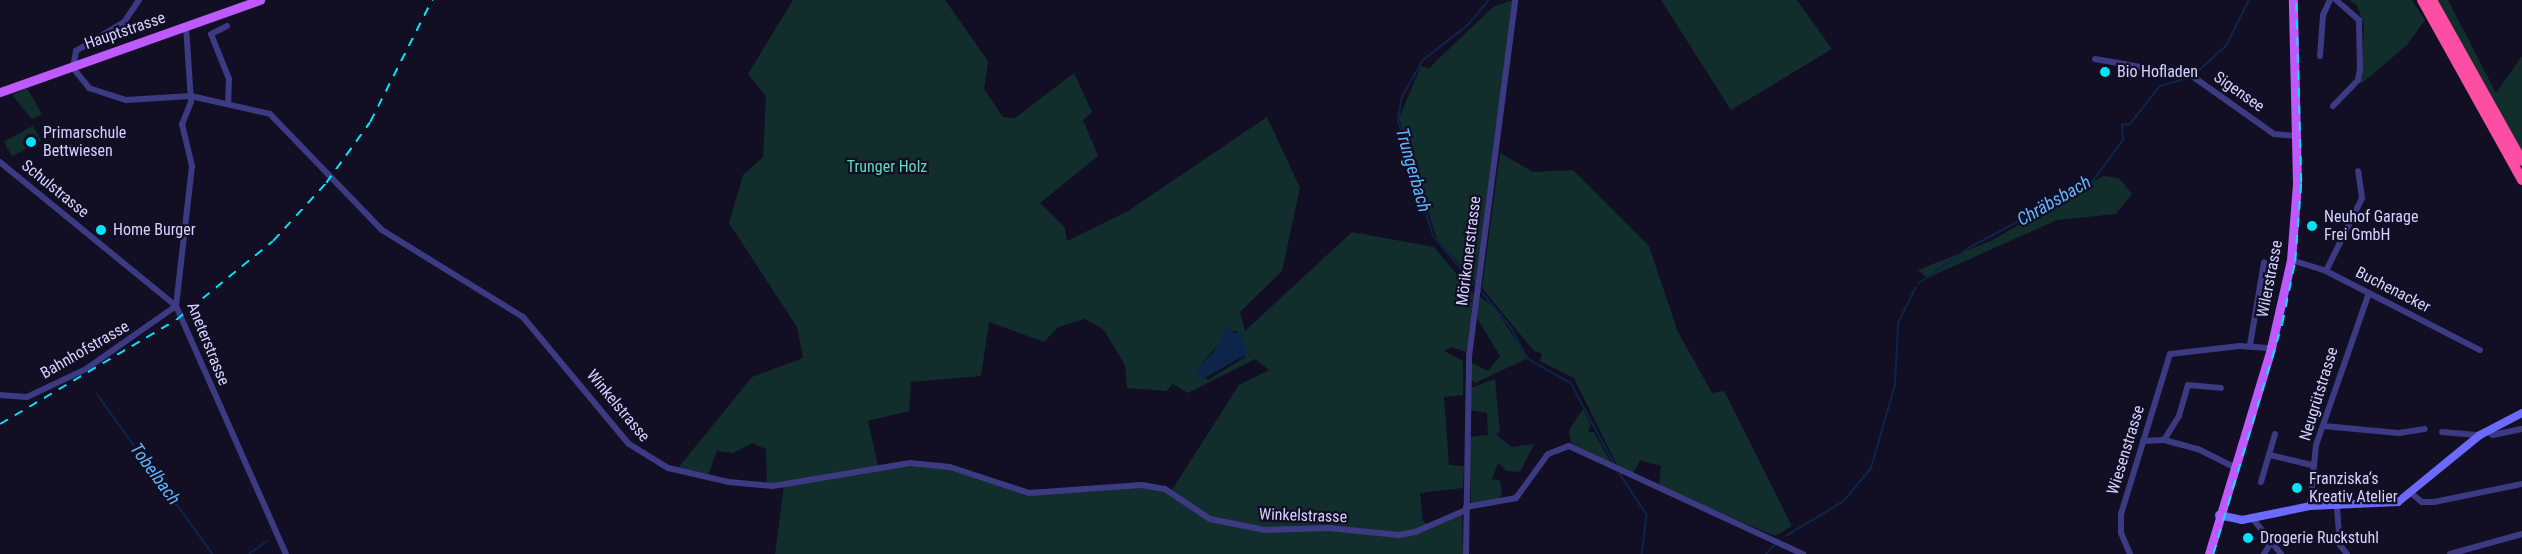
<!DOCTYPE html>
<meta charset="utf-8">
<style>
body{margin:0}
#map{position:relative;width:2522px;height:554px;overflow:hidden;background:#120e24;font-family:"Roboto Condensed",sans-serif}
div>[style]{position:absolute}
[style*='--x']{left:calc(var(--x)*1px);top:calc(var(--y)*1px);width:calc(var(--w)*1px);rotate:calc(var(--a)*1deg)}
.green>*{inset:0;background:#122e2c;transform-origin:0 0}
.water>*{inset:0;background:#0d2549}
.stream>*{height:1.5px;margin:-0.75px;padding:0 0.75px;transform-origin:0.75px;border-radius:0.75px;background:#0d2549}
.street>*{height:6px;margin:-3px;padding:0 3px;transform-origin:3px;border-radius:3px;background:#3c3a82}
.secondary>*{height:8px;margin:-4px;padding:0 4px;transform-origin:4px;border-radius:4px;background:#6c6afd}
.primary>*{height:9px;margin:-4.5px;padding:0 4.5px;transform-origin:4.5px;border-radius:4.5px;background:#be5afd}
.highway>*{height:10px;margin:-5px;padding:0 5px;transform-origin:5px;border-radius:5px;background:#fd4ea4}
.rail>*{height:1.5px;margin-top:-0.75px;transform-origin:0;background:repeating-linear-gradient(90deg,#03e4f9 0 9px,transparent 0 17px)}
.dots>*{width:16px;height:16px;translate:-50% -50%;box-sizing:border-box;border:3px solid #120e24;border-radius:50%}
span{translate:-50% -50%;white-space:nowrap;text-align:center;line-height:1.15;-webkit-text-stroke:4.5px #120e24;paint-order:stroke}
.street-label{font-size:16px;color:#d6d2ff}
.poi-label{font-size:16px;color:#d6d2ff}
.left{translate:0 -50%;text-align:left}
.park-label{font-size:16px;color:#5edebd}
.water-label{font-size:18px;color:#61b7fd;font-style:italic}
</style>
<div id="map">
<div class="green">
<i style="clip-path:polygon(evenodd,793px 0,945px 0,988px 61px,984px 89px,1003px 117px,1015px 118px,1074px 73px,1092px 112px,1083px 120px,1098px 156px,1040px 203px,1065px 228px,1067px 241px,1128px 211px,1267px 117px,1300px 188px,1282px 271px,1240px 312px,1245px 331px,1352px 232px,1434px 247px,1474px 295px,1466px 352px,1452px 347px,1444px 351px,1463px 361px,1463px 395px,1444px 397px,1449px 465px,1464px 466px,1463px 488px,1420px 493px,1423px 521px,1428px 525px,1462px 515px,1463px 554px,775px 554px,784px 486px,899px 466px,938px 466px,1031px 495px,1135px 486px,1170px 493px,1239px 385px,1269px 370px,1255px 359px,1188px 393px,1173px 384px,1166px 391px,1127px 388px,1125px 365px,1104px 330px,1085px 319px,1058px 327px,1044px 342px,989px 322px,981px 376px,911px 382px,909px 411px,868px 421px,878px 466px,767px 484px,766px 449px,752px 443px,733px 453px,717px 451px,708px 475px,678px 468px,752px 377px,803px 358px,797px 327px,729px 223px,743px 175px,763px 157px,766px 96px,748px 74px,793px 0,1230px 331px,1237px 331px,1245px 357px,1208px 380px,1196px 370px,1230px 331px)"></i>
<i style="clip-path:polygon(1513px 0,1476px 283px,1437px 239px,1399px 118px,1421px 66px,1429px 68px,1493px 7px)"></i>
<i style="clip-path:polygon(1661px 0,1797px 0,1832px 49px,1731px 110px)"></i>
<i style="clip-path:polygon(2349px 0,2412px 0,2425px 20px,2407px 45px,2361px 84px,2364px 25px,2357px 5px)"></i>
<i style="clip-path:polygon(2436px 0,2448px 0,2496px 93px,2522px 56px,2522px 151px)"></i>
<i style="clip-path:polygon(27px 88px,42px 114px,32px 119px,12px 95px)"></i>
<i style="left:33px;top:126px;width:17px;height:33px;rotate:62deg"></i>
<i style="clip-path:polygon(1500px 153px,1533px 172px,1573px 170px,1649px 246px,1678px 332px,1712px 393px,1724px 391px,1792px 526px,1775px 536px,1659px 487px,1661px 466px,1640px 460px,1633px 474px,1619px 469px,1574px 378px,1540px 361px,1542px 354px,1534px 351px,1482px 288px)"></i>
<i style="clip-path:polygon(2103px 176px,2119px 178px,2132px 194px,2116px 214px,2057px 220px,1927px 278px,1918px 270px,1991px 241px)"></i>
<i style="clip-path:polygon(1479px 296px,1494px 307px,1528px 358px,1475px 383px,1470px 379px,1472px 363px,1488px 371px,1500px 356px,1477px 318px)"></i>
<i style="clip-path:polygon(1495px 379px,1500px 432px,1496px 434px,1511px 447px,1534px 444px,1520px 472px,1507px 471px,1498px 463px,1492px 479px,1500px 481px,1502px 492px,1498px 501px,1471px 504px,1469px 437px,1488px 435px,1487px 413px,1469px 410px,1471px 388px)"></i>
<i style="clip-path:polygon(1583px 409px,1591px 425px,1588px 432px,1594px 432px,1613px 466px,1571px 443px,1569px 430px)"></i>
</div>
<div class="water">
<i style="clip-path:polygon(1227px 323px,1230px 331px,1243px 334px,1247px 354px,1201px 380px,1196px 370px,1215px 350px)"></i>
</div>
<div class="stream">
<i style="--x:2196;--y:73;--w:40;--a:-42"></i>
<i style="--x:2226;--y:46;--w:51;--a:-63.4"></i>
<i style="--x:1919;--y:283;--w:61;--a:-35"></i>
<i style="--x:1969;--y:248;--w:141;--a:-28.4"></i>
<i style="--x:2093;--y:181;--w:51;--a:-53.8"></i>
<i style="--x:2123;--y:140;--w:15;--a:-94"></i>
<i style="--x:2122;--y:125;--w:8;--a:-7"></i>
<i style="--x:2130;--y:124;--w:48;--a:-51.7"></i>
<i style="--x:2160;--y:86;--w:29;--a:-16"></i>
<i style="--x:1475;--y:286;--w:65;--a:-130"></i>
<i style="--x:1433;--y:236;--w:120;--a:-106.9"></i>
<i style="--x:1398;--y:121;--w:24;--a:-81"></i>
<i style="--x:1402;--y:97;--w:43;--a:-60.4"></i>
<i style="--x:1423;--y:60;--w:57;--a:-37.9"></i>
<i style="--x:1468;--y:25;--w:33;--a:-50"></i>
<i style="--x:1481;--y:291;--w:47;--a:50.2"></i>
<i style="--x:1511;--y:327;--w:36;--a:62"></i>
<i style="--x:1528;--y:359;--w:49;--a:29.2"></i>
<i style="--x:1571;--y:383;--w:91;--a:61.7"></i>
<i style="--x:97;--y:394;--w:198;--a:54.1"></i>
<i style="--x:1620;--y:474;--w:49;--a:56.6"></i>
<i style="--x:1647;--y:515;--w:39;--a:97"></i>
<i style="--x:1786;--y:536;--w:68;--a:-31.1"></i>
<i style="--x:1844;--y:501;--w:43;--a:-50.7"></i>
<i style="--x:1871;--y:468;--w:86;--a:-73.9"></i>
<i style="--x:1895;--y:385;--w:62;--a:-87.2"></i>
<i style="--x:1898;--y:323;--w:40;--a:-63.4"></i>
<i style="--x:249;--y:554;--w:22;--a:-36"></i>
<i style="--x:1766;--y:554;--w:12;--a:-48"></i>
</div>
<div class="street">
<i style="--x:139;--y:0;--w:27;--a:124"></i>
<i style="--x:124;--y:22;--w:56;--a:148.9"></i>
<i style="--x:76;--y:51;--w:17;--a:100"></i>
<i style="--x:73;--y:68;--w:26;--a:51"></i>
<i style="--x:89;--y:88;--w:39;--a:18"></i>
<i style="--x:126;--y:100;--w:65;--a:-3.5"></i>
<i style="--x:191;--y:96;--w:81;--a:12.8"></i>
<i style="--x:270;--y:114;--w:161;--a:46"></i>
<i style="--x:382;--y:230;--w:166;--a:31.7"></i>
<i style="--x:523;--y:317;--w:165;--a:50.2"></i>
<i style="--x:629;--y:444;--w:46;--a:31.6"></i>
<i style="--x:668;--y:468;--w:63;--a:12.9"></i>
<i style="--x:729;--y:482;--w:44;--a:5.2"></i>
<i style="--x:773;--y:486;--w:139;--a:-9.5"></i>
<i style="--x:910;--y:463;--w:40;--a:5.7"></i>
<i style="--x:950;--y:467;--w:83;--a:18.2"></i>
<i style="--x:1029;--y:493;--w:113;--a:-4"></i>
<i style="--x:1142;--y:485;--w:23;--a:10"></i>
<i style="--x:1165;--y:489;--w:54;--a:33.7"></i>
<i style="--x:1210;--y:519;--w:56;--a:11.3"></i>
<i style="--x:1265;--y:530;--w:64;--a:-1.8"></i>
<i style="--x:1329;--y:528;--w:70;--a:5.7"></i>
<i style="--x:1399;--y:535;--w:16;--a:-11"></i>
<i style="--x:1415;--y:532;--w:56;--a:-23.3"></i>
<i style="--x:186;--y:26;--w:76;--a:86.2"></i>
<i style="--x:191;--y:102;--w:24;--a:112"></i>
<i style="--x:182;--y:124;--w:43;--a:76.6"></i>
<i style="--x:192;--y:166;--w:141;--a:96.5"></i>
<i style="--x:176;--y:306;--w:271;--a:66.1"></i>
<i style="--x:227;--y:26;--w:18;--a:153"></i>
<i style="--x:211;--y:34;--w:48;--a:68.2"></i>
<i style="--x:229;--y:79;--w:23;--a:92"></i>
<i style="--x:2320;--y:56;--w:41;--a:-85.8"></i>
<i style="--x:2323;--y:15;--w:17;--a:-65"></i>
<i style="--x:2095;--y:59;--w:98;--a:9.9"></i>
<i style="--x:2192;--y:76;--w:100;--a:35.3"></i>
<i style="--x:2274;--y:134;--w:22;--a:5"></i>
<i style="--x:2333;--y:106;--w:36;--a:-46"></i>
<i style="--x:2358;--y:80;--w:11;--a:-80"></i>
<i style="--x:2360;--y:69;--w:49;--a:-91.2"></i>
<i style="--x:2359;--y:20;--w:30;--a:-139"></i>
<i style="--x:0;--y:162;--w:227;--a:39.3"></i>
<i style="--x:2291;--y:260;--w:37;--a:17"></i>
<i style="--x:2326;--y:271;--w:173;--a:27.2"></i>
<i style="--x:2326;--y:271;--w:81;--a:-63.7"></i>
<i style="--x:2362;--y:198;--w:27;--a:-98"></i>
<i style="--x:2250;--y:345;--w:84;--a:-80.4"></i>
<i style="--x:0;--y:395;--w:27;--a:4"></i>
<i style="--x:27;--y:397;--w:65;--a:-25.4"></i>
<i style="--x:86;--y:369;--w:110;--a:-35"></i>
<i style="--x:2323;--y:426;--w:76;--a:5.3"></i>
<i style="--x:2399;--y:433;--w:26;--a:-9"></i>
<i style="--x:2487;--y:431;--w:7;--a:34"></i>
<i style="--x:2493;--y:435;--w:30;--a:-12"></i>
<i style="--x:2442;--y:432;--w:38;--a:5"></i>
<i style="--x:2164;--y:440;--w:28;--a:-58"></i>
<i style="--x:2179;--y:416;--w:32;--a:-74"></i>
<i style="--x:2188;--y:385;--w:33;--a:5"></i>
<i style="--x:2143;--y:441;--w:21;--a:-3"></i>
<i style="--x:2164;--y:440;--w:35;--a:15"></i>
<i style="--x:2198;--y:449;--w:42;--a:26.6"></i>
<i style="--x:2270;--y:455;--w:43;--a:13.4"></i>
<i style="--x:2261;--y:482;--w:50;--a:-73.7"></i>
<i style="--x:2412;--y:494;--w:13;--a:39"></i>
<i style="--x:2422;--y:502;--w:12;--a:0"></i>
<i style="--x:2434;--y:502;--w:90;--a:-11.6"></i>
<i style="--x:2310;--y:506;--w:61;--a:-84.4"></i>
<i style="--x:2316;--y:445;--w:161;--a:-70.8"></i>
<i style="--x:2337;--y:506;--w:39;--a:86"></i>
<i style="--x:2340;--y:545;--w:11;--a:52"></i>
<i style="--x:1466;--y:507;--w:51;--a:-10.2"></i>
<i style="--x:1516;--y:498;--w:54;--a:-54"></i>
<i style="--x:1548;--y:454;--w:22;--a:-21"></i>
<i style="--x:1569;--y:446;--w:258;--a:24.8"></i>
<i style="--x:2253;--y:519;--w:45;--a:51.3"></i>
<i style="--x:1466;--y:554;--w:198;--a:-89.1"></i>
<i style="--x:1469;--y:356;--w:359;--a:-82.6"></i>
<i style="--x:2130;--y:554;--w:23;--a:-113"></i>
<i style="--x:2121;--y:533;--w:19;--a:-90"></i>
<i style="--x:2121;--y:514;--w:167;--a:-73"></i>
<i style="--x:2170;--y:354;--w:70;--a:-6.5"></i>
<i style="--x:2240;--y:346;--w:31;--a:4"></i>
<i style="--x:2264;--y:554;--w:13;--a:-58"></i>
<i style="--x:2450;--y:554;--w:75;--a:-15.5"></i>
</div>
<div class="secondary">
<i style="--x:2219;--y:515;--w:24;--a:12"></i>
<i style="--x:2242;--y:520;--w:69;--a:-11.6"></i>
<i style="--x:2310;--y:506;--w:88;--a:-2.6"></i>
<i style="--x:2398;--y:502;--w:106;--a:-39.3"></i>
<i style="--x:2480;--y:435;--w:47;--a:-27.6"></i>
</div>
<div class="primary">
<i style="--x:0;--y:92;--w:276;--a:-19.5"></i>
<i style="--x:2209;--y:554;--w:215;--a:-73.2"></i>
<i style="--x:2271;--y:348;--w:90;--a:-77.2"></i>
<i style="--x:2291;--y:260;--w:77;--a:-85.5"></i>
<i style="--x:2297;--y:183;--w:183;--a:-91.3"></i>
</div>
<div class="highway">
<i style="--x:2422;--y:0;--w:206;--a:60.9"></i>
<i style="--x:2432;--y:0;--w:184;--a:60.8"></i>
</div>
<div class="rail">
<i style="--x:0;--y:424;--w:204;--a:-30.6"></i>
<i style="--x:176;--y:320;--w:125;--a:-39.2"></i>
<i style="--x:273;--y:241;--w:79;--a:-47.6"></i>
<i style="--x:326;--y:183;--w:75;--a:-54.2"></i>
<i style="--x:370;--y:122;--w:137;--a:-63.1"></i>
<i style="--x:2213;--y:554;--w:240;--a:-73.3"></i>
<i style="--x:2282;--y:324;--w:64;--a:-78.3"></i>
<i style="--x:2295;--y:261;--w:79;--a:-85.7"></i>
<i style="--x:2301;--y:182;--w:182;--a:-91.6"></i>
</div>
<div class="dots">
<i style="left:2105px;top:72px;background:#03e4f9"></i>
<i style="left:31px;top:142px;background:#03e4f9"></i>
<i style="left:2312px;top:226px;background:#03e4f9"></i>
<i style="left:101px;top:230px;background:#03e4f9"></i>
<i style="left:2297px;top:488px;background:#03e4f9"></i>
<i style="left:2248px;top:538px;background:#03e4f9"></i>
</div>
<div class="street-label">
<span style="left:125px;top:31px;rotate:-19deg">Hauptstrasse</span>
<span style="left:2239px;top:92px;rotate:35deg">Sigensee</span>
<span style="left:55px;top:189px;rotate:39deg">Schulstrasse</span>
<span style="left:1469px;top:251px;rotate:-83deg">Mörikonerstrasse</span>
<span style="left:2270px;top:279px;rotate:-79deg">Wilerstrasse</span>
<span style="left:2393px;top:290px;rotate:27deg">Buchenacker</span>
<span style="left:208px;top:344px;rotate:68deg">Aneterstrasse</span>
<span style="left:85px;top:350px;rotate:-30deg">Bahnhofstrasse</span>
<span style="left:2319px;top:394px;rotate:-73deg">Neugrütstrasse</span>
<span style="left:618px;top:406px;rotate:50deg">Winkelstrasse</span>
<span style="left:2126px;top:450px;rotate:-73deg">Wiesenstrasse</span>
<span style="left:1303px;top:516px;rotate:2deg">Winkelstrasse</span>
</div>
<div class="poi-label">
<span class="left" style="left:2117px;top:72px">Bio Hofladen</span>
<span class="left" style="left:43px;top:142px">Primarschule<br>Bettwiesen</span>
<span class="left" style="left:2324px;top:226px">Neuhof Garage<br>Frei GmbH</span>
<span class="left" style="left:113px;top:230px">Home Burger</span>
<span class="left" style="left:2309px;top:488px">Franziska‘s<br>Kreativ Atelier</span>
<span class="left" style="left:2260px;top:538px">Drogerie Ruckstuhl</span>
</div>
<div class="park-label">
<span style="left:887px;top:167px">Trunger Holz</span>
</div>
<div class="water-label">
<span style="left:1413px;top:170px;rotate:74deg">Trungerbach</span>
<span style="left:2054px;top:201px;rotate:-30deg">Chräbsbach</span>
<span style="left:155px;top:474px;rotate:54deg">Tobelbach</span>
</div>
</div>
